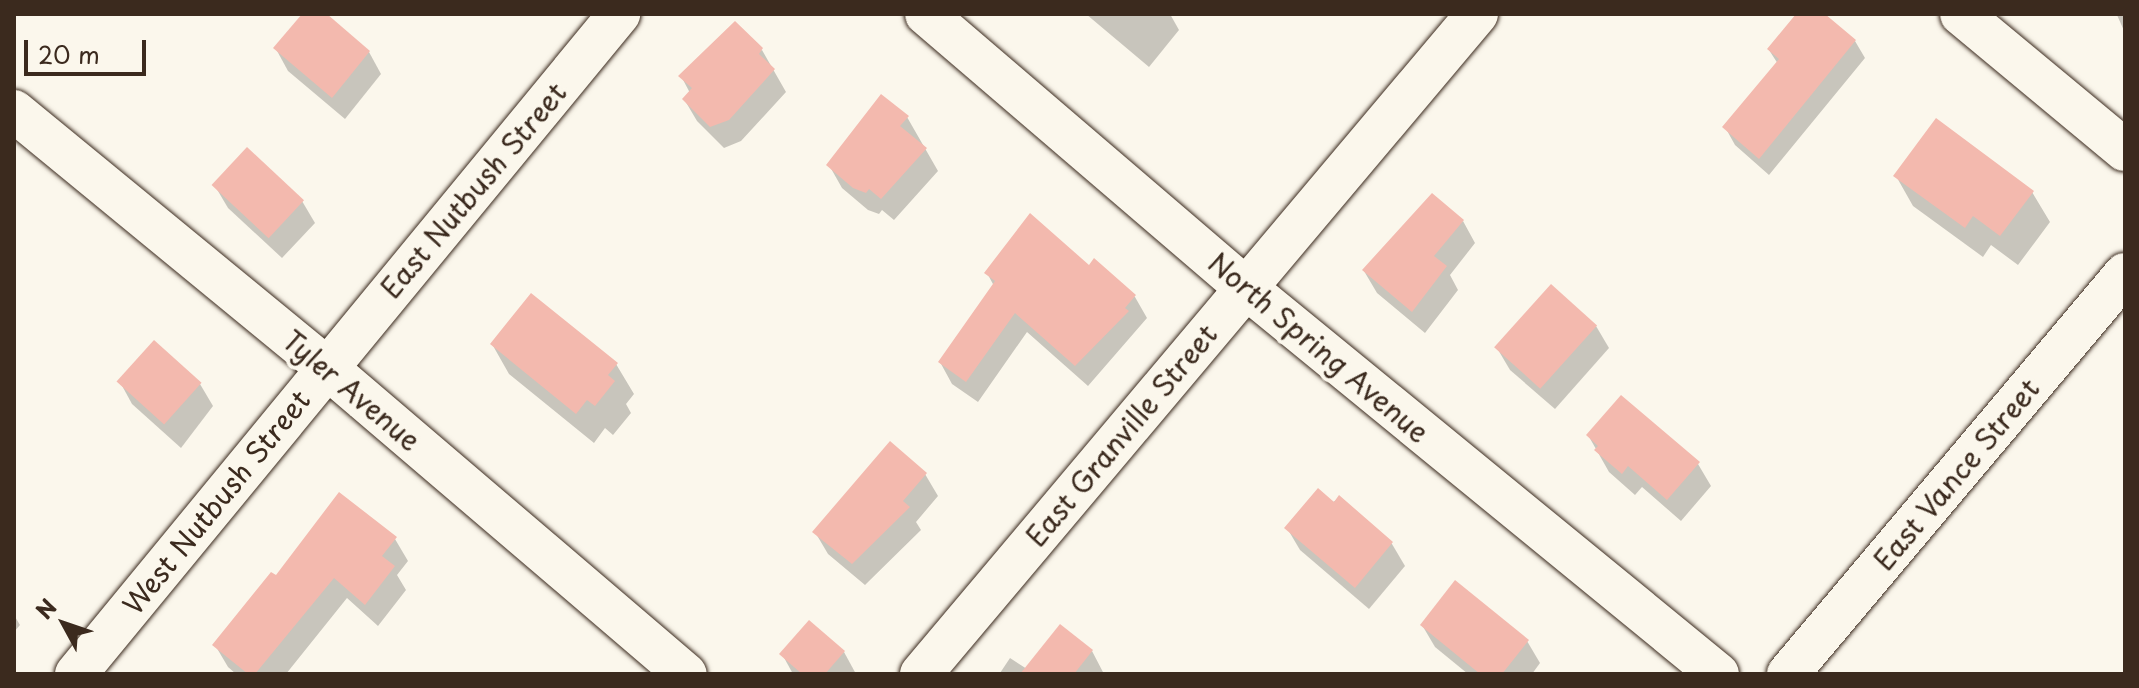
<!DOCTYPE html>
<style>
body{margin:0}
#map{position:relative;width:2139px;height:688px;overflow:hidden;background:#fbf7ec;font-family:"Playpen Sans",sans-serif}
div>[style]{position:absolute}
[style*='--x']{left:calc(var(--x)*1px);top:calc(var(--y)*1px);width:calc(var(--w)*1px);rotate:calc(var(--a)*1deg)}
.shadow>*{inset:0;background:#0003}
.building>*{inset:0;background:#f3b9ae;transform-origin:0 0}
.roads{filter:drop-shadow(0 0 2px #3b2a1e) drop-shadow(0 0 2px #3b2a1e)}
.minor>*{height:42px;margin:-21px;padding:0 21px;transform-origin:21px;border-radius:21px;background:#fbf7ec}
span{translate:-50% -50%;white-space:nowrap;text-align:center;line-height:1.15;-webkit-text-stroke:8px #fbf7ec;paint-order:stroke}
.street-label{font-size:28px;color:#3b2a1e}
.frame{position:absolute;inset:0;border:16px solid #3b2a1e;pointer-events:none}
.north{position:absolute;left:24px;top:584px;width:80px;height:80px;-webkit-text-stroke:6px #fbf7ec;paint-order:stroke;rotate:310deg;font-size:22px;font-weight:700;line-height:32px;text-align:center;color:#3b2a1e}
.north::after{content:'';display:block;margin:auto;width:28px;height:36px;background:#3b2a1e;clip-path:polygon(50% 0,100% 100%,50% 72%,0 100%)}
.scale{position:absolute;left:24px;top:40px;width:122px;height:36px;box-sizing:border-box;border:4px solid #3b2a1e;border-top:0;padding-left:10px;font-size:24px;line-height:28px;white-space:nowrap;color:#3b2a1e;-webkit-text-stroke:6px #fbf7ec;paint-order:stroke}
</style>
<div id="map">
<div class="shadow">
<i style="clip-path:polygon(305px 14px,317px 14px,369px 52px,381px 74px,345px 119px,288px 71px,276px 49px)"></i>
<i style="clip-path:polygon(1086px 14px,1170px 14px,1179px 30px,1149px 67px)"></i>
<i style="clip-path:polygon(1799px 14px,1822px 14px,1855px 41px,1865px 58px,1769px 175px,1735px 145px,1725px 127px,1778px 64px,1769px 50px)"></i>
<i style="clip-path:polygon(2115px 14px,2125px 14px,2125px 33px,2117px 15px)"></i>
<i style="clip-path:polygon(762px 50px,786px 92px,741px 141px,724px 148px,697px 121px,684px 99px,690px 93px,681px 76px)"></i>
<i style="clip-path:polygon(907px 117px,938px 171px,894px 220px,882px 210px,879px 214px,868px 210px,842px 188px,829px 165px)"></i>
<i style="clip-path:polygon(1896px 176px,2032px 192px,2050px 222px,2018px 265px,1991px 245px,1983px 257px,1913px 206px)"></i>
<i style="clip-path:polygon(215px 186px,302px 201px,315px 223px,282px 258px,228px 208px)"></i>
<i style="clip-path:polygon(1463px 221px,1475px 243px,1450px 275px,1458px 290px,1425px 333px,1377px 293px,1364px 271px)"></i>
<i style="clip-path:polygon(1095px 261px,1135px 297px,1147px 318px,1088px 386px,1027px 332px,978px 402px,952px 384px,940px 362px,994px 286px,987px 273px,1089px 267px)"></i>
<i style="clip-path:polygon(1596px 326px,1609px 348px,1555px 409px,1510px 370px,1497px 348px)"></i>
<i style="clip-path:polygon(492px 344px,616px 364px,634px 394px,626px 404px,631px 413px,613px 435px,605px 428px,594px 443px,509px 374px)"></i>
<i style="clip-path:polygon(120px 382px,200px 384px,213px 406px,181px 448px,132px 404px)"></i>
<i style="clip-path:polygon(1588px 435px,1698px 464px,1711px 486px,1681px 521px,1642px 487px,1635px 495px,1609px 472px)"></i>
<i style="clip-path:polygon(925px 474px,938px 496px,916px 522px,921px 530px,865px 585px,828px 554px,815px 532px)"></i>
<i style="clip-path:polygon(1340px 498px,1392px 544px,1405px 566px,1369px 609px,1300px 550px,1287px 528px)"></i>
<i style="clip-path:polygon(395px 539px,408px 561px,397px 575px,406px 590px,378px 626px,347px 598px,286px 674px,236px 674px,228px 667px,215px 645px,276px 578px)"></i>
<i style="clip-path:polygon(14px 615px,20px 625px,14px 632px)"></i>
<i style="clip-path:polygon(1422px 625px,1527px 641px,1540px 663px,1532px 674px,1468px 674px,1435px 647px)"></i>
<i style="clip-path:polygon(1092px 651px,1104px 674px,1000px 673px,1010px 658px,1027px 669px)"></i>
<i style="clip-path:polygon(844px 652px,856px 674px,793px 674px,782px 654px)"></i>
</div>
<div class="building">
<i style="clip-path:polygon(302px 14px,327px 14px,370px 51px,332px 98px,273px 48px)"></i>
<i style="clip-path:polygon(1796px 14px,1825px 14px,1856px 40px,1759px 159px,1722px 127px,1779px 59px,1767px 49px)"></i>
<i style="clip-path:polygon(735px 21px,763px 48px,759px 54px,775px 69px,729px 120px,710px 127px,682px 99px,692px 88px,678px 76px)"></i>
<i style="clip-path:polygon(881px 94px,909px 116px,900px 126px,927px 148px,881px 199px,869px 189px,866px 193px,853px 188px,826px 165px)"></i>
<i style="clip-path:polygon(1936px 118px,2034px 191px,2000px 236px,1973px 216px,1965px 228px,1893px 176px)"></i>
<i style="left:247px;top:147px;width:78px;height:52px;rotate:43deg"></i>
<i style="clip-path:polygon(1432px 193px,1464px 220px,1434px 256px,1447px 266px,1412px 312px,1362px 270px)"></i>
<i style="clip-path:polygon(1030px 213px,1089px 265px,1094px 258px,1136px 295px,1125px 308px,1129px 311px,1075px 366px,1015px 313px,966px 382px,938px 362px,995px 281px,984px 273px)"></i>
<i style="left:1551px;top:284px;width:62px;height:85px;rotate:42deg"></i>
<i style="clip-path:polygon(531px 293px,618px 363px,608px 375px,615px 381px,595px 406px,587px 400px,576px 414px,490px 344px)"></i>
<i style="left:154px;top:340px;width:64px;height:56px;rotate:42deg"></i>
<i style="clip-path:polygon(1621px 395px,1700px 462px,1667px 500px,1628px 466px,1622px 474px,1594px 450px,1598px 446px,1586px 435px)"></i>
<i style="clip-path:polygon(890px 441px,927px 473px,903px 501px,910px 507px,852px 564px,812px 532px)"></i>
<i style="clip-path:polygon(1318px 488px,1334px 502px,1339px 495px,1393px 542px,1355px 588px,1284px 528px)"></i>
<i style="clip-path:polygon(339px 492px,397px 537px,382px 556px,395px 566px,365px 605px,334px 578px,255px 674px,248px 674px,212px 645px,271px 572px,276px 575px)"></i>
<i style="clip-path:polygon(1455px 580px,1529px 640px,1502px 674px,1480px 674px,1420px 625px)"></i>
<i style="clip-path:polygon(809px 620px,845px 651px,825px 674px,802px 674px,779px 654px)"></i>
<i style="clip-path:polygon(1060px 624px,1093px 650px,1074px 674px,1020px 674px)"></i>
</div>
<div class="roads">
<div class="minor">
<i style="--x:926;--y:14;--w:420;--a:40.6"></i>
<i style="--x:1245;--y:287;--w:611;--a:39.29"></i>
<i style="--x:1961;--y:14;--w:213;--a:39.7"></i>
<i style="--x:14;--y:111;--w:404;--a:39.4"></i>
<i style="--x:326;--y:367;--w:473;--a:40.5"></i>
<i style="--x:76;--y:674;--w:855;--a:-50.55"></i>
<i style="--x:921;--y:674;--w:863;--a:-49.89"></i>
<i style="--x:1788;--y:674;--w:523;--a:-49.89"></i>
</div>
</div>
<div class="street-label">
<span style="left:473px;top:190px;rotate:-50deg">East Nutbush Street</span>
<span style="left:1319px;top:347px;rotate:40deg">North Spring Avenue</span>
<span style="left:352px;top:390px;rotate:40deg">Tyler Avenue</span>
<span style="left:1121px;top:435px;rotate:-50deg">East Granville Street</span>
<span style="left:1956px;top:474px;rotate:-50deg">East Vance Street</span>
<span style="left:216px;top:502px;rotate:-51deg">West Nutbush Street</span>
</div>
<div class="frame"></div>
<div class="north">N</div>
<div class="scale">20 m</div>
</div>
